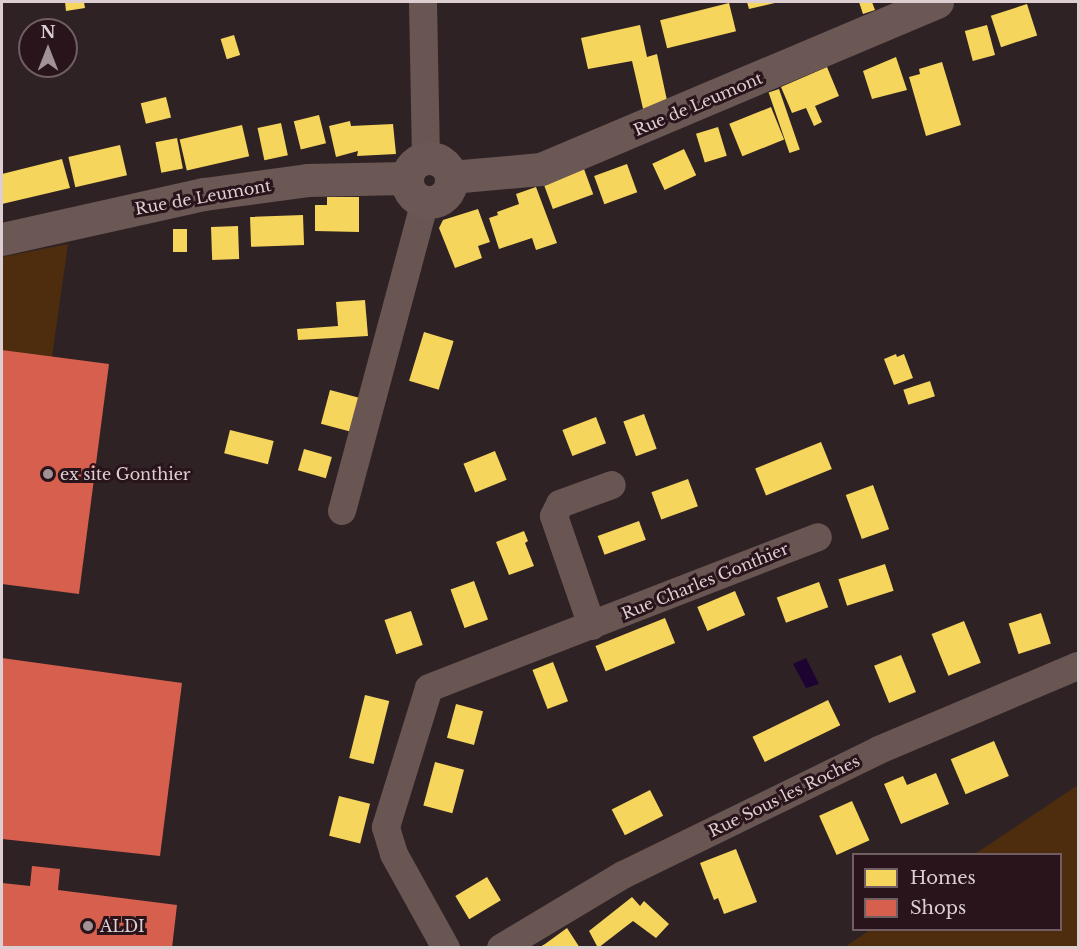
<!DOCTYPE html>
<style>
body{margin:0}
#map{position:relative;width:1080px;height:949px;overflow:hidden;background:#2e2225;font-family:"Libre Baskerville",serif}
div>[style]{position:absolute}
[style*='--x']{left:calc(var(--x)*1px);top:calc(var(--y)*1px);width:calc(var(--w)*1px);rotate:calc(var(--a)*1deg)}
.green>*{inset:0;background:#4d2d0e}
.water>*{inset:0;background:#1c0331}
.homes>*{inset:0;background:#f6d55c;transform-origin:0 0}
.shops>*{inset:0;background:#d6604d}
.street>*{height:28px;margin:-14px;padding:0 14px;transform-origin:14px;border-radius:14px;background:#695552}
.secondary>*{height:33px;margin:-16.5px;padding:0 16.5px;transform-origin:16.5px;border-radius:16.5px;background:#6b5754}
.secondary>.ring{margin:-16.5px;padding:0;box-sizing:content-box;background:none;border:33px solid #6b5754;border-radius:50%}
.dots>*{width:16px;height:16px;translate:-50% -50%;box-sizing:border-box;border:3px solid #28141a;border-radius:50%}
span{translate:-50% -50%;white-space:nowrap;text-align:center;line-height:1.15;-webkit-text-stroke:6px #28141a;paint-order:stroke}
.street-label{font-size:16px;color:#ddced1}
.poi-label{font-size:16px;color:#ddced1}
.left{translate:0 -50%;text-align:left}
.frame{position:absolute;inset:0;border:3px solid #ddced1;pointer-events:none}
.legend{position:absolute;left:852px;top:853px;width:210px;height:78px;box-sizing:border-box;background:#28141a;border:2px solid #705e63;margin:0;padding:8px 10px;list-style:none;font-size:18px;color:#ddced1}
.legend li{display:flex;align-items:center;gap:12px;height:30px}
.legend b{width:30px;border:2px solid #705e63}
.north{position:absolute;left:18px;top:18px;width:60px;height:60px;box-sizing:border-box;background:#28141a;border:2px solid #705e63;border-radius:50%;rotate:0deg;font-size:16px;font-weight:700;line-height:24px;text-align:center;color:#ddced1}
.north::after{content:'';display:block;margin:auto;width:21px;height:27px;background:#a09295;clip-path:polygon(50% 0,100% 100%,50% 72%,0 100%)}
</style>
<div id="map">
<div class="green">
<i style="clip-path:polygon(68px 244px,52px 357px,2px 350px,2px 257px)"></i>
<i style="clip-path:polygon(1078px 785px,1078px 947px,845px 947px,870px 930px,1060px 930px,1060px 854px,975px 854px)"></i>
</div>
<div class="water">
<i style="clip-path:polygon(806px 658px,819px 684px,806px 688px,793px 664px)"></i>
</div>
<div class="homes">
<i style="clip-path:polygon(65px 2px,84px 2px,85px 8px,66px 11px)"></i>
<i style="clip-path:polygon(747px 2px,779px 2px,749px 9px)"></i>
<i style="clip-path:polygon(859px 2px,872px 2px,875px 10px,863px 14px)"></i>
<i style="left:729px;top:3px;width:29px;height:71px;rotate:76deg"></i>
<i style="left:1027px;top:4px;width:33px;height:38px;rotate:72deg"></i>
<i style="clip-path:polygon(640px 25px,647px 57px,657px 54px,668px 105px,644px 113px,632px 61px,588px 69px,581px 38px)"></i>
<i style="left:987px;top:25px;width:31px;height:23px;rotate:75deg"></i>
<i style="left:234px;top:35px;width:21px;height:14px;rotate:73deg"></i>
<i style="clip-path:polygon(896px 57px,907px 90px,872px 99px,863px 71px)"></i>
<i style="clip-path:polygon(942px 62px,961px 125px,926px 136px,909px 77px,920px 74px,919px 69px)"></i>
<i style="clip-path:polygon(827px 67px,839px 96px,815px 106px,822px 122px,814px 126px,806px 108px,792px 113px,781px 87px)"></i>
<i style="left:779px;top:89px;width:64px;height:11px;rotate:71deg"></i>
<i style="left:166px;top:97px;width:21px;height:26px;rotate:76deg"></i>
<i style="left:771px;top:107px;width:35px;height:45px;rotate:68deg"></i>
<i style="left:319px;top:115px;width:29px;height:26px;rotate:76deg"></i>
<i style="clip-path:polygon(350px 121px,351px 126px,393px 124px,396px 154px,357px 156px,358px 151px,336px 157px,329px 126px)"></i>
<i style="left:281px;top:123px;width:33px;height:24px;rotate:78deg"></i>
<i style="left:242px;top:125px;width:32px;height:64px;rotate:77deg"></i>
<i style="left:718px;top:127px;width:30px;height:23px;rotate:73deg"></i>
<i style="left:177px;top:138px;width:31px;height:22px;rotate:79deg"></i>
<i style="left:120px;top:145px;width:31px;height:53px;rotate:77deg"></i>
<i style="left:684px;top:149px;width:29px;height:35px;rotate:65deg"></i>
<i style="clip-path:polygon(62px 159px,70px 188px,2px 204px,2px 174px)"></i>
<i style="left:627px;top:164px;width:30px;height:35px;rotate:70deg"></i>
<i style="left:584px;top:169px;width:27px;height:43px;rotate:70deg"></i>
<i style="clip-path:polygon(536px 187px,557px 243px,536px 250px,532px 238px,499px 249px,489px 218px,498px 215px,497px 212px,519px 204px,516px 194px)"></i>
<i style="clip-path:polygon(327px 197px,359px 197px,359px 232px,315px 231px,315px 205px,327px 205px)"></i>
<i style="clip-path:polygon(478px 209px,490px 242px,478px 246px,482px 258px,455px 268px,439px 228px,443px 220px)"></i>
<i style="left:303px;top:215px;width:30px;height:53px;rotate:88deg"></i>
<i style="left:238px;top:226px;width:33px;height:27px;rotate:88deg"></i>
<i style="left:173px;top:229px;width:14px;height:23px"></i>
<i style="clip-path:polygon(365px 300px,368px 336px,298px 340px,297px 329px,338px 326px,336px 302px)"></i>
<i style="left:424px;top:332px;width:31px;height:51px;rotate:17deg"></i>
<i style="clip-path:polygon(896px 354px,897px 357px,904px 354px,913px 378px,894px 385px,884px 359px)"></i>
<i style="left:930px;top:381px;width:16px;height:28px;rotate:72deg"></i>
<i style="left:330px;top:390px;width:30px;height:35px;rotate:15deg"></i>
<i style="left:644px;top:414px;width:37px;height:22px;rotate:70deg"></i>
<i style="left:596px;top:417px;width:28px;height:36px;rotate:69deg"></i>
<i style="left:230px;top:430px;width:45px;height:24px;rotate:14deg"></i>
<i style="left:821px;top:442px;width:29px;height:71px;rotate:68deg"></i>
<i style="left:304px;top:449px;width:29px;height:22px;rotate:16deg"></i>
<i style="left:495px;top:451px;width:31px;height:34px;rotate:68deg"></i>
<i style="left:688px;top:479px;width:29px;height:39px;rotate:70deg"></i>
<i style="left:873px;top:485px;width:47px;height:29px;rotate:70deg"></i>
<i style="left:639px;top:521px;width:20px;height:44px;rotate:70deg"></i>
<i style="clip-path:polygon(524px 531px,528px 541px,525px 543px,534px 566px,509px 575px,496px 542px)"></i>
<i style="left:885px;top:564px;width:28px;height:49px;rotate:72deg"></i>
<i style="left:474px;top:581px;width:41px;height:25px;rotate:70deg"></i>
<i style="left:819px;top:582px;width:27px;height:45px;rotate:70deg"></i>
<i style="left:735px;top:591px;width:26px;height:41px;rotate:67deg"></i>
<i style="left:411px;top:611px;width:36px;height:28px;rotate:71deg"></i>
<i style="left:1041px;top:613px;width:32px;height:34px;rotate:72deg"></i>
<i style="left:665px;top:618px;width:27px;height:75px;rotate:68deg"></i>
<i style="left:964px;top:621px;width:45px;height:35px;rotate:68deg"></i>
<i style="left:901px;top:655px;width:40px;height:29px;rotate:68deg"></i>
<i style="left:553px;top:662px;width:42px;height:22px;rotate:69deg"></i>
<i style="left:365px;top:695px;width:25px;height:65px;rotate:14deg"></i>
<i style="left:828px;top:700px;width:28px;height:84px;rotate:64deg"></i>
<i style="left:456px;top:704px;width:28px;height:35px;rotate:15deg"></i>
<i style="left:994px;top:741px;width:38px;height:47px;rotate:67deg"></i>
<i style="left:435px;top:762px;width:30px;height:45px;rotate:15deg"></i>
<i style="clip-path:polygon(936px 773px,949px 804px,901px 824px,884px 784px,903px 776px,907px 785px)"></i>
<i style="left:650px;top:790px;width:29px;height:43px;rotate:63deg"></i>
<i style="left:339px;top:796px;width:32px;height:41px;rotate:14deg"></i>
<i style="left:852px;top:801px;width:43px;height:36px;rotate:66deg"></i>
<i style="clip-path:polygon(736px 849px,757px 902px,724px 914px,718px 898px,714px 900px,700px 863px)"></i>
<i style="left:487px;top:877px;width:27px;height:37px;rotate:59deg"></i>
<i style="clip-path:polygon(632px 897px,640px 906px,644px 901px,669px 924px,656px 938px,633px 921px,598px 948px,589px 931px)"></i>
<i style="clip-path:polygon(567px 928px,580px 948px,538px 948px,545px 944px)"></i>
</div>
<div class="shops">
<i style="clip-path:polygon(2px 350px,109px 364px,79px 594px,2px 584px)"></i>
<i style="clip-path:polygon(2px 658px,182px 683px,160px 856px,2px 839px)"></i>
<i style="clip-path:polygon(32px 866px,60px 869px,58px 890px,177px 905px,172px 948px,2px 948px,2px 883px,30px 886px)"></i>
</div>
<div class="street">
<i style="--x:423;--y:2;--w:156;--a:88.9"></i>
<i style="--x:342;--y:511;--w:320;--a:-75"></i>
<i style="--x:592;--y:626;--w:116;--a:-109.1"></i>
<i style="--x:554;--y:516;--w:13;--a:-63"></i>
<i style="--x:560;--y:504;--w:55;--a:-20.1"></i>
<i style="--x:446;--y:948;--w:107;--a:-119"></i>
<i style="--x:394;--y:854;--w:28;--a:-107"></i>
<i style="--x:386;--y:827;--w:145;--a:-72.8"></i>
<i style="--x:429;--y:688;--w:417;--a:-21.2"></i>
<i style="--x:501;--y:948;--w:142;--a:-30.9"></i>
<i style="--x:623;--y:875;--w:285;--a:-26"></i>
<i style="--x:879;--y:750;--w:216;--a:-22.9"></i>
</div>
<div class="secondary">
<i class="ring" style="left:407px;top:158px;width:11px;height:11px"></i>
<i style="--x:451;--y:177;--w:90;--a:-5.1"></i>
<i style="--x:541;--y:169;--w:430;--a:-22.9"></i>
<i style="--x:2;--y:239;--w:207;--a:-12.6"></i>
<i style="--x:204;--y:194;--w:104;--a:-7.7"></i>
<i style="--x:307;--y:180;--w:100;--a:-1.1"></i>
</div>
<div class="dots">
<i style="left:48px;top:474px;background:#a09295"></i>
<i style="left:88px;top:926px;background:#a09295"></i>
</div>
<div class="street-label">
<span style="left:698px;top:104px;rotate:-23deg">Rue de Leumont</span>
<span style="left:203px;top:197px;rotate:-10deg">Rue de Leumont</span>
<span style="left:705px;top:581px;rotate:-22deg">Rue Charles Gonthier</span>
<span style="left:784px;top:796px;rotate:-26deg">Rue Sous les Roches</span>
</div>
<div class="poi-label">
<span class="left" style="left:60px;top:474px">ex site Gonthier</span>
<span class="left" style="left:100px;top:926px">ALDI</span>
</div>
<div class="frame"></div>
<ul class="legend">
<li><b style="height:16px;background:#f6d55c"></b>Homes</li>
<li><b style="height:16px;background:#d6604d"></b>Shops</li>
</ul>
<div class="north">N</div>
</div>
